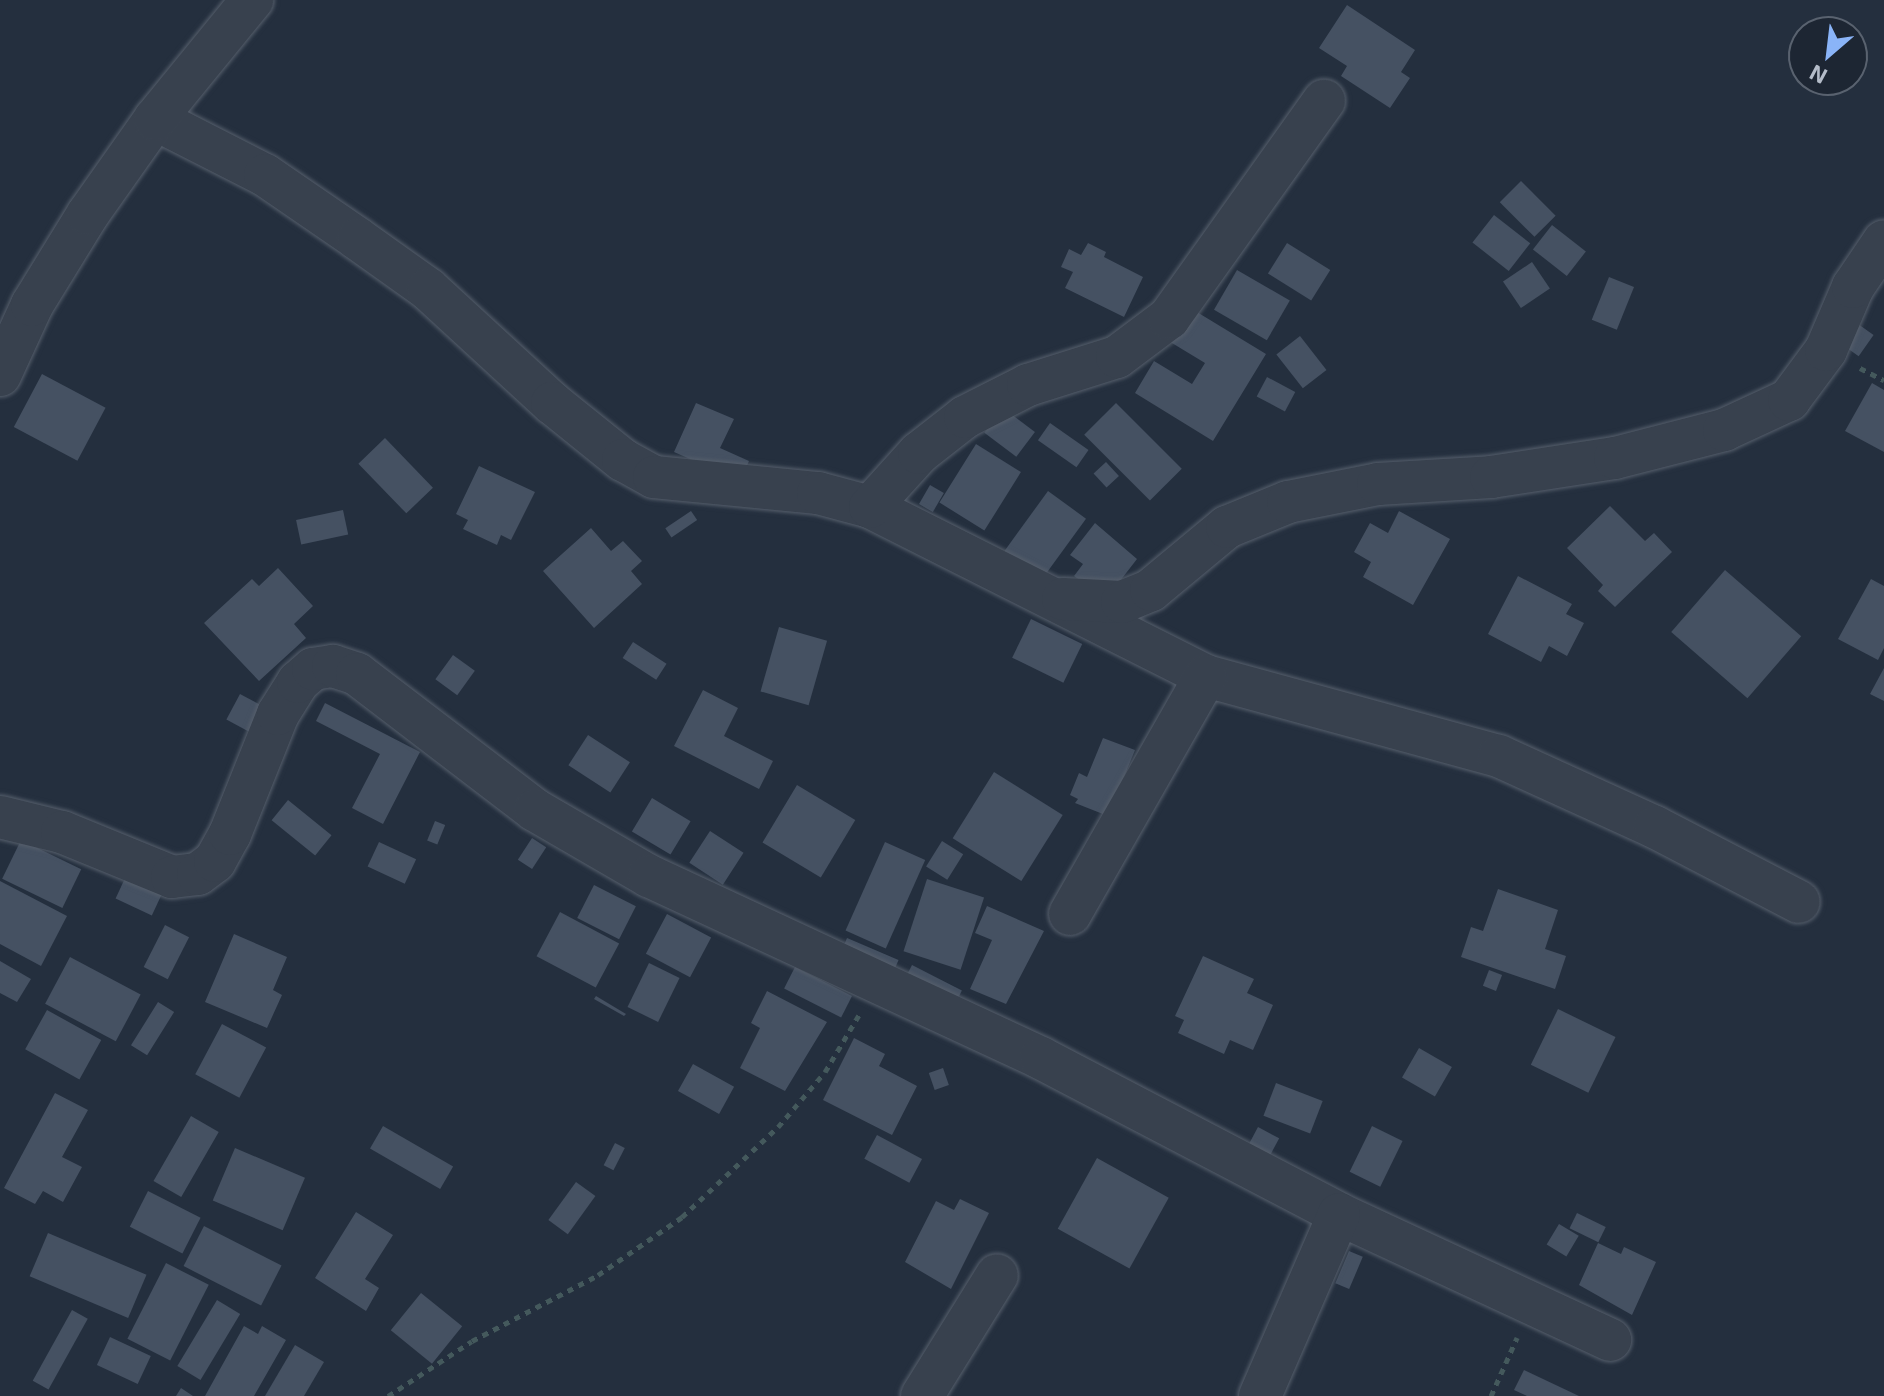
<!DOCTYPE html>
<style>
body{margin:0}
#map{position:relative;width:1884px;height:1396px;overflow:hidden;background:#242f3e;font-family:"Exo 2",sans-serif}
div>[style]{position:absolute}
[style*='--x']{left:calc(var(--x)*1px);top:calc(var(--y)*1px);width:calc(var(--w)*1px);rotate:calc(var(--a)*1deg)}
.building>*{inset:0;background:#455162;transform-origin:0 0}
.path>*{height:5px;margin-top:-2.5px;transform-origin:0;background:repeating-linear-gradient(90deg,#44595c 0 6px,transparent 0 12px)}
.roads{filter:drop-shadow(0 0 2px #565f6c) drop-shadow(0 0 2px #565f6c)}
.minor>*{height:42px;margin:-21px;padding:0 21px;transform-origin:21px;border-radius:21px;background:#38414e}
span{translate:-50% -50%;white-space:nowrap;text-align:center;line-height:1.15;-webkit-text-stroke:6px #1d2633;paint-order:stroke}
.north{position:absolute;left:1788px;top:16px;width:80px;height:80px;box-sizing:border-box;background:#1d2633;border:2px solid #59626f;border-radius:50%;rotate:208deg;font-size:22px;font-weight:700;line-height:32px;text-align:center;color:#b4bcc9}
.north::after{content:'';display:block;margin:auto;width:28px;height:36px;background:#8ab4f8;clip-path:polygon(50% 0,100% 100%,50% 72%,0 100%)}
</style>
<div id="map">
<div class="building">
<i style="clip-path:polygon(1347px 5px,1415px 50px,1401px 72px,1410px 78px,1390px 108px,1341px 76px,1347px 66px,1319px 48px)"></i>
<i style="left:1521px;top:181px;width:49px;height:30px;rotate:45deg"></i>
<i style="left:1494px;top:215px;width:46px;height:35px;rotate:38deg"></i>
<i style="left:1552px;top:225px;width:43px;height:31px;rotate:38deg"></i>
<i style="clip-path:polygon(1088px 243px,1106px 252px,1104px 257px,1143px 277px,1124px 317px,1065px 288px,1073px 272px,1061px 267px,1069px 249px,1081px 255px)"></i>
<i style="left:1287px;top:243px;width:51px;height:36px;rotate:32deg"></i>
<i style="left:1532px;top:262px;width:32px;height:35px;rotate:56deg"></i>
<i style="left:1237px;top:270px;width:61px;height:46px;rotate:30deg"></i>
<i style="left:1609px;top:277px;width:27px;height:46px;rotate:22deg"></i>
<i style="clip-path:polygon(1187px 306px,1266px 354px,1213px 441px,1135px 393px,1154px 361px,1192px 384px,1205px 363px,1167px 340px)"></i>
<i style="left:1858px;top:324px;width:19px;height:26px;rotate:35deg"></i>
<i style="left:1300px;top:336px;width:43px;height:30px;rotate:52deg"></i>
<i style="left:42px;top:374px;width:72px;height:60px;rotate:28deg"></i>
<i style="left:1267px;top:377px;width:32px;height:22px;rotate:28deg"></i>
<i style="clip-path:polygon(1872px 383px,1884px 390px,1884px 452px,1845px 431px)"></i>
<i style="clip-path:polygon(696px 403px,734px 419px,720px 448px,749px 461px,740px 481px,674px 452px)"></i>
<i style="left:1116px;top:403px;width:93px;height:45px;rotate:45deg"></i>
<i style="left:1003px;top:408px;width:40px;height:31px;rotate:37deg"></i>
<i style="left:1050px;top:423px;width:47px;height:21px;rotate:35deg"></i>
<i style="left:385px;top:438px;width:69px;height:37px;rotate:46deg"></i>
<i style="left:976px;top:444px;width:53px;height:69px;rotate:32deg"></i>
<i style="left:1106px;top:462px;width:19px;height:17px;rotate:47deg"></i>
<i style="clip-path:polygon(479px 466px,535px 492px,511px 540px,501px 535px,497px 545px,463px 529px,468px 520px,456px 514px)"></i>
<i style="left:930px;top:485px;width:16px;height:22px;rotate:30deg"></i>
<i style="left:1048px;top:491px;width:47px;height:83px;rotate:36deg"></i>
<i style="clip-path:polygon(1610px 506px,1645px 541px,1654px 533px,1672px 552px,1615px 607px,1598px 591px,1603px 585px,1567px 548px)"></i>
<i style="left:343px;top:510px;width:25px;height:48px;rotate:78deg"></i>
<i style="left:691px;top:511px;width:11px;height:31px;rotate:56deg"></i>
<i style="clip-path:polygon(1399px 511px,1450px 539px,1413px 605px,1363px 577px,1371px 562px,1354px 552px,1370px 523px,1388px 533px)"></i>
<i style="clip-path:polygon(1095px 523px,1137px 559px,1106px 599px,1074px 576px,1083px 564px,1070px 555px)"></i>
<i style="clip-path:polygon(591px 528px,611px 551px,623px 541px,642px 561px,631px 571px,642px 584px,594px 628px,543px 571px)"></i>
<i style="clip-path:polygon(278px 568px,313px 606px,294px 624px,306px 638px,259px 681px,204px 623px,252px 579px,259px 586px)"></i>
<i style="left:1725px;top:570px;width:101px;height:82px;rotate:41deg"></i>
<i style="clip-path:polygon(1518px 576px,1572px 604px,1566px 614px,1584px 623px,1567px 656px,1549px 646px,1541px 662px,1488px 634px)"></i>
<i style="clip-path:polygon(1871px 579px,1884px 586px,1884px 648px,1878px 660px,1838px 639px)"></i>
<i style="left:1031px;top:619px;width:57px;height:43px;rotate:26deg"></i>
<i style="left:779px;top:627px;width:50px;height:67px;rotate:16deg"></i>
<i style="left:633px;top:642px;width:40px;height:19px;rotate:33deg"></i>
<i style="left:453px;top:655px;width:27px;height:30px;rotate:36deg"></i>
<i style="clip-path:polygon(1884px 668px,1884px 701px,1870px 694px)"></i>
<i style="clip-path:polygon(703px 690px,738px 708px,724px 736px,773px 761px,759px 789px,674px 746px)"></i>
<i style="left:240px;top:694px;width:32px;height:29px;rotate:28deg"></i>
<i style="clip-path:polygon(325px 703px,420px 752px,383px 824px,352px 808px,380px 754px,316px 721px)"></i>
<i style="left:588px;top:735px;width:50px;height:36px;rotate:33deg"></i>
<i style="clip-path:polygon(1103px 738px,1135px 750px,1108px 816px,1075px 803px,1078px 799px,1070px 795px,1079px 773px,1087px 777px)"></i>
<i style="left:994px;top:772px;width:81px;height:78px;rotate:32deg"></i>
<i style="left:797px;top:785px;width:68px;height:67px;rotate:31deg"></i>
<i style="left:652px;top:798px;width:45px;height:39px;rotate:31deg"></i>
<i style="left:288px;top:800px;width:56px;height:26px;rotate:39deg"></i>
<i style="left:435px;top:821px;width:11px;height:21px;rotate:22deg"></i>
<i style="left:710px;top:831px;width:40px;height:38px;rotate:33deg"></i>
<i style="left:532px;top:838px;width:17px;height:26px;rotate:33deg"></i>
<i style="left:21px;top:840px;width:67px;height:43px;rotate:26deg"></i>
<i style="left:942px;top:841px;width:25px;height:30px;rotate:32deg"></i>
<i style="left:379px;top:842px;width:41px;height:27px;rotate:25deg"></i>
<i style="left:885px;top:842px;width:44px;height:97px;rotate:24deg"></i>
<i style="left:127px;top:874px;width:40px;height:27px;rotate:25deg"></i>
<i style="left:927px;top:879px;width:60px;height:76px;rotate:18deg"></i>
<i style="clip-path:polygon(0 881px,67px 916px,41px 966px,0 944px)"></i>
<i style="left:594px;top:885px;width:47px;height:37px;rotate:27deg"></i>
<i style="clip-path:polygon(1498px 889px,1558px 910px,1545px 949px,1566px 956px,1555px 989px,1461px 957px,1471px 927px,1483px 931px)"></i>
<i style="clip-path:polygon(987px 906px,1044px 931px,1006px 1004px,970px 989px,992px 940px,975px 933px)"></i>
<i style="left:560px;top:912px;width:67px;height:50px;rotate:28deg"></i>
<i style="left:667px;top:914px;width:50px;height:45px;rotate:28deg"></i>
<i style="left:165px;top:925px;width:27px;height:47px;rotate:27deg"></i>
<i style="clip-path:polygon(234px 934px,287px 957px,273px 990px,282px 995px,267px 1028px,205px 1002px)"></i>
<i style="left:847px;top:938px;width:56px;height:23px;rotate:23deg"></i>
<i style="clip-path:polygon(1203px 956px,1254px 979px,1247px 993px,1273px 1005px,1253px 1050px,1230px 1040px,1224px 1054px,1178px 1033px,1184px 1020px,1175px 1016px)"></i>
<i style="left:70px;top:957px;width:80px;height:53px;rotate:28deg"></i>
<i style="clip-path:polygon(0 961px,31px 979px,17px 1002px,0 993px)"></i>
<i style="left:649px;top:963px;width:34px;height:49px;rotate:26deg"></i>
<i style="left:912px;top:965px;width:56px;height:21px;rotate:27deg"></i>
<i style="left:795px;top:967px;width:64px;height:24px;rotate:27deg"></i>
<i style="left:1489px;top:970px;width:14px;height:17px;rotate:21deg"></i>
<i style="clip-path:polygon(767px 991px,827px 1022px,785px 1091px,740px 1068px,760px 1028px,751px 1023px)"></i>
<i style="clip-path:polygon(596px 996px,626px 1014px,624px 1016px,594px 999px)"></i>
<i style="left:158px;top:1002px;width:19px;height:51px;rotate:32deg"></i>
<i style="left:1558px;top:1009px;width:64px;height:62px;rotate:26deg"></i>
<i style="left:47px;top:1010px;width:62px;height:45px;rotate:29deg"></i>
<i style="left:222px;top:1024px;width:50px;height:57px;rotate:28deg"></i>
<i style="clip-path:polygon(854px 1038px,885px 1054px,879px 1066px,917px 1086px,892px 1135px,823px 1100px)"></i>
<i style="left:1419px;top:1048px;width:38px;height:34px;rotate:30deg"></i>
<i style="left:693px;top:1064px;width:47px;height:31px;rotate:29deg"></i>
<i style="left:943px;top:1068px;width:18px;height:15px;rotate:71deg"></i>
<i style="left:1276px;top:1083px;width:50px;height:35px;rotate:21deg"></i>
<i style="clip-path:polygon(55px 1093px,88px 1110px,62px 1157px,82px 1167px,63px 1202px,43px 1191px,35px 1204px,4px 1188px)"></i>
<i style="left:191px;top:1116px;width:32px;height:75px;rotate:30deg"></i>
<i style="left:383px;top:1126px;width:81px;height:26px;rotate:30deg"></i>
<i style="left:1372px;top:1126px;width:34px;height:51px;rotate:26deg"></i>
<i style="left:1258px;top:1127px;width:24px;height:30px;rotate:28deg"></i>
<i style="left:877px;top:1135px;width:51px;height:27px;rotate:28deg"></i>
<i style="left:615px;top:1143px;width:11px;height:25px;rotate:27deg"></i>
<i style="left:235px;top:1148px;width:76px;height:57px;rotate:23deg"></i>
<i style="left:1097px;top:1158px;width:82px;height:81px;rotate:29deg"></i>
<i style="left:576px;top:1182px;width:24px;height:47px;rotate:36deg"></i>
<i style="left:148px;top:1191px;width:59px;height:40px;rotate:27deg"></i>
<i style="clip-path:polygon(960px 1199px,989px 1213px,951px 1289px,905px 1262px,936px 1201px,954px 1210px)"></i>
<i style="clip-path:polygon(356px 1212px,393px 1235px,365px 1279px,379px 1288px,366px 1311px,315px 1278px)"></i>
<i style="left:1577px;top:1213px;width:32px;height:17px;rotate:26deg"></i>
<i style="left:1559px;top:1224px;width:23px;height:24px;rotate:31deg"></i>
<i style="left:204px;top:1226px;width:87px;height:45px;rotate:27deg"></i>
<i style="left:48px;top:1233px;width:107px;height:47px;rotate:23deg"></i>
<i style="clip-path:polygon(1598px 1243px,1621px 1254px,1624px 1247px,1656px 1262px,1632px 1315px,1579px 1285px)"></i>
<i style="left:1349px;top:1251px;width:15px;height:35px;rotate:23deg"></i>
<i style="left:166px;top:1263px;width:48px;height:85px;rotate:27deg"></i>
<i style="left:421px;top:1293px;width:53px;height:48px;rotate:39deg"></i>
<i style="left:217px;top:1300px;width:27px;height:77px;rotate:31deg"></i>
<i style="left:72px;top:1310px;width:18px;height:81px;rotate:29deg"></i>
<i style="clip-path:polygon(244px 1326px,258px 1334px,262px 1326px,286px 1340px,254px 1396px,205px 1396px)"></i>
<i style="left:110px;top:1337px;width:45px;height:31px;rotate:25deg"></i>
<i style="clip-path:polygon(295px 1345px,324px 1362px,304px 1396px,265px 1396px)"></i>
<i style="clip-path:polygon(1524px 1370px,1579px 1396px,1527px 1396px,1514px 1390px)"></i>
<i style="clip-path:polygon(181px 1388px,193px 1396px,176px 1396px)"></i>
</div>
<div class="path">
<i style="--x:1860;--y:368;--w:27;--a:27"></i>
<i style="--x:388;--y:1396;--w:100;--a:-33.2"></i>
<i style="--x:472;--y:1341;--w:142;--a:-27.6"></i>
<i style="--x:598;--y:1275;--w:102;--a:-34.6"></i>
<i style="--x:682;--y:1217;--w:132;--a:-43.2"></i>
<i style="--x:778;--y:1127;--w:72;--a:-49.5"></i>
<i style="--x:825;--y:1072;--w:66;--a:-59.2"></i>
<i style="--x:1491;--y:1396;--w:64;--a:-65.9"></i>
</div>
<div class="roads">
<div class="minor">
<i style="--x:155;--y:119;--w:123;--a:27"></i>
<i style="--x:265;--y:175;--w:113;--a:34.5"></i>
<i style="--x:358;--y:239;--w:86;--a:35.5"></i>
<i style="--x:428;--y:289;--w:168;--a:42.6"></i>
<i style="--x:552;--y:403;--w:91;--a:38.8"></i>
<i style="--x:623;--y:460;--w:35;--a:29"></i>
<i style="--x:654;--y:477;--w:165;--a:5.6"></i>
<i style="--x:818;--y:493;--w:54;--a:15.1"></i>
<i style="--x:870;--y:507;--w:376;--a:26.7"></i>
<i style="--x:1206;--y:676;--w:304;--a:15.3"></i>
<i style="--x:1499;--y:756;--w:171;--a:24.5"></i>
<i style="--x:1655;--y:827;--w:162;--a:27.5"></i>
<i style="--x:0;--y:375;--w:77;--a:-65.4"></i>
<i style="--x:32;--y:305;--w:107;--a:-58.4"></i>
<i style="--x:88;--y:214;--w:116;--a:-54.8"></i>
<i style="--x:155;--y:119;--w:154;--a:-50.8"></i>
<i style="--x:870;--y:507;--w:73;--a:-47.8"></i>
<i style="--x:919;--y:453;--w:58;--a:-38"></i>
<i style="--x:965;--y:417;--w:71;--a:-26.9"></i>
<i style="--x:1028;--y:385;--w:93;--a:-17.5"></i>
<i style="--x:1117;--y:357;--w:65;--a:-36.9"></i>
<i style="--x:1169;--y:318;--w:267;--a:-54.5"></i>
<i style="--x:1063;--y:599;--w:59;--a:2.9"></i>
<i style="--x:1122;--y:602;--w:31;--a:-22"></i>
<i style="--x:1151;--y:590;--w:99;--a:-39.7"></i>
<i style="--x:1227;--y:527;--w:66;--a:-22.3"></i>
<i style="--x:1288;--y:502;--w:92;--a:-11.3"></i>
<i style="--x:1378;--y:484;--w:113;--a:-3.5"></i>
<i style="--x:1491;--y:477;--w:125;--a:-8.7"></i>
<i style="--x:1615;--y:458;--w:113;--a:-14.4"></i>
<i style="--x:1724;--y:430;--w:72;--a:-24.8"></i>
<i style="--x:1789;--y:400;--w:62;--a:-53.5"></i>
<i style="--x:1826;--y:350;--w:69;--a:-66.8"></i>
<i style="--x:1853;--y:287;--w:55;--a:-56"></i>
<i style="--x:0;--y:817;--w:64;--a:13.6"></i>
<i style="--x:62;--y:832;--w:119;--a:22.2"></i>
<i style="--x:172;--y:877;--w:26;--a:-7"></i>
<i style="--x:198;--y:874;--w:21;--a:-37"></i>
<i style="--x:215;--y:861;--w:31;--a:-61"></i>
<i style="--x:230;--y:834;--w:129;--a:-68.2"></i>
<i style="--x:278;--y:714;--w:38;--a:-58"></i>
<i style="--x:298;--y:682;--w:20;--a:-41"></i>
<i style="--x:313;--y:669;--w:20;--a:-9"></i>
<i style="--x:333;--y:666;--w:25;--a:18"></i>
<i style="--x:357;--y:674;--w:224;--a:37.4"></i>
<i style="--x:535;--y:810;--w:132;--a:30.1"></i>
<i style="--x:649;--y:876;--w:432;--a:24.9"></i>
<i style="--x:1041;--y:1058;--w:336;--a:27.6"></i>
<i style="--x:1339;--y:1214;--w:299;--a:24.9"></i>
<i style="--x:1070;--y:914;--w:274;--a:-60.3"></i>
<i style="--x:922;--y:1396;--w:142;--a:-58.2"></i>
<i style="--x:1260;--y:1396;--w:198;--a:-66.5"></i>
</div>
</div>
<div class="north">N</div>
</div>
